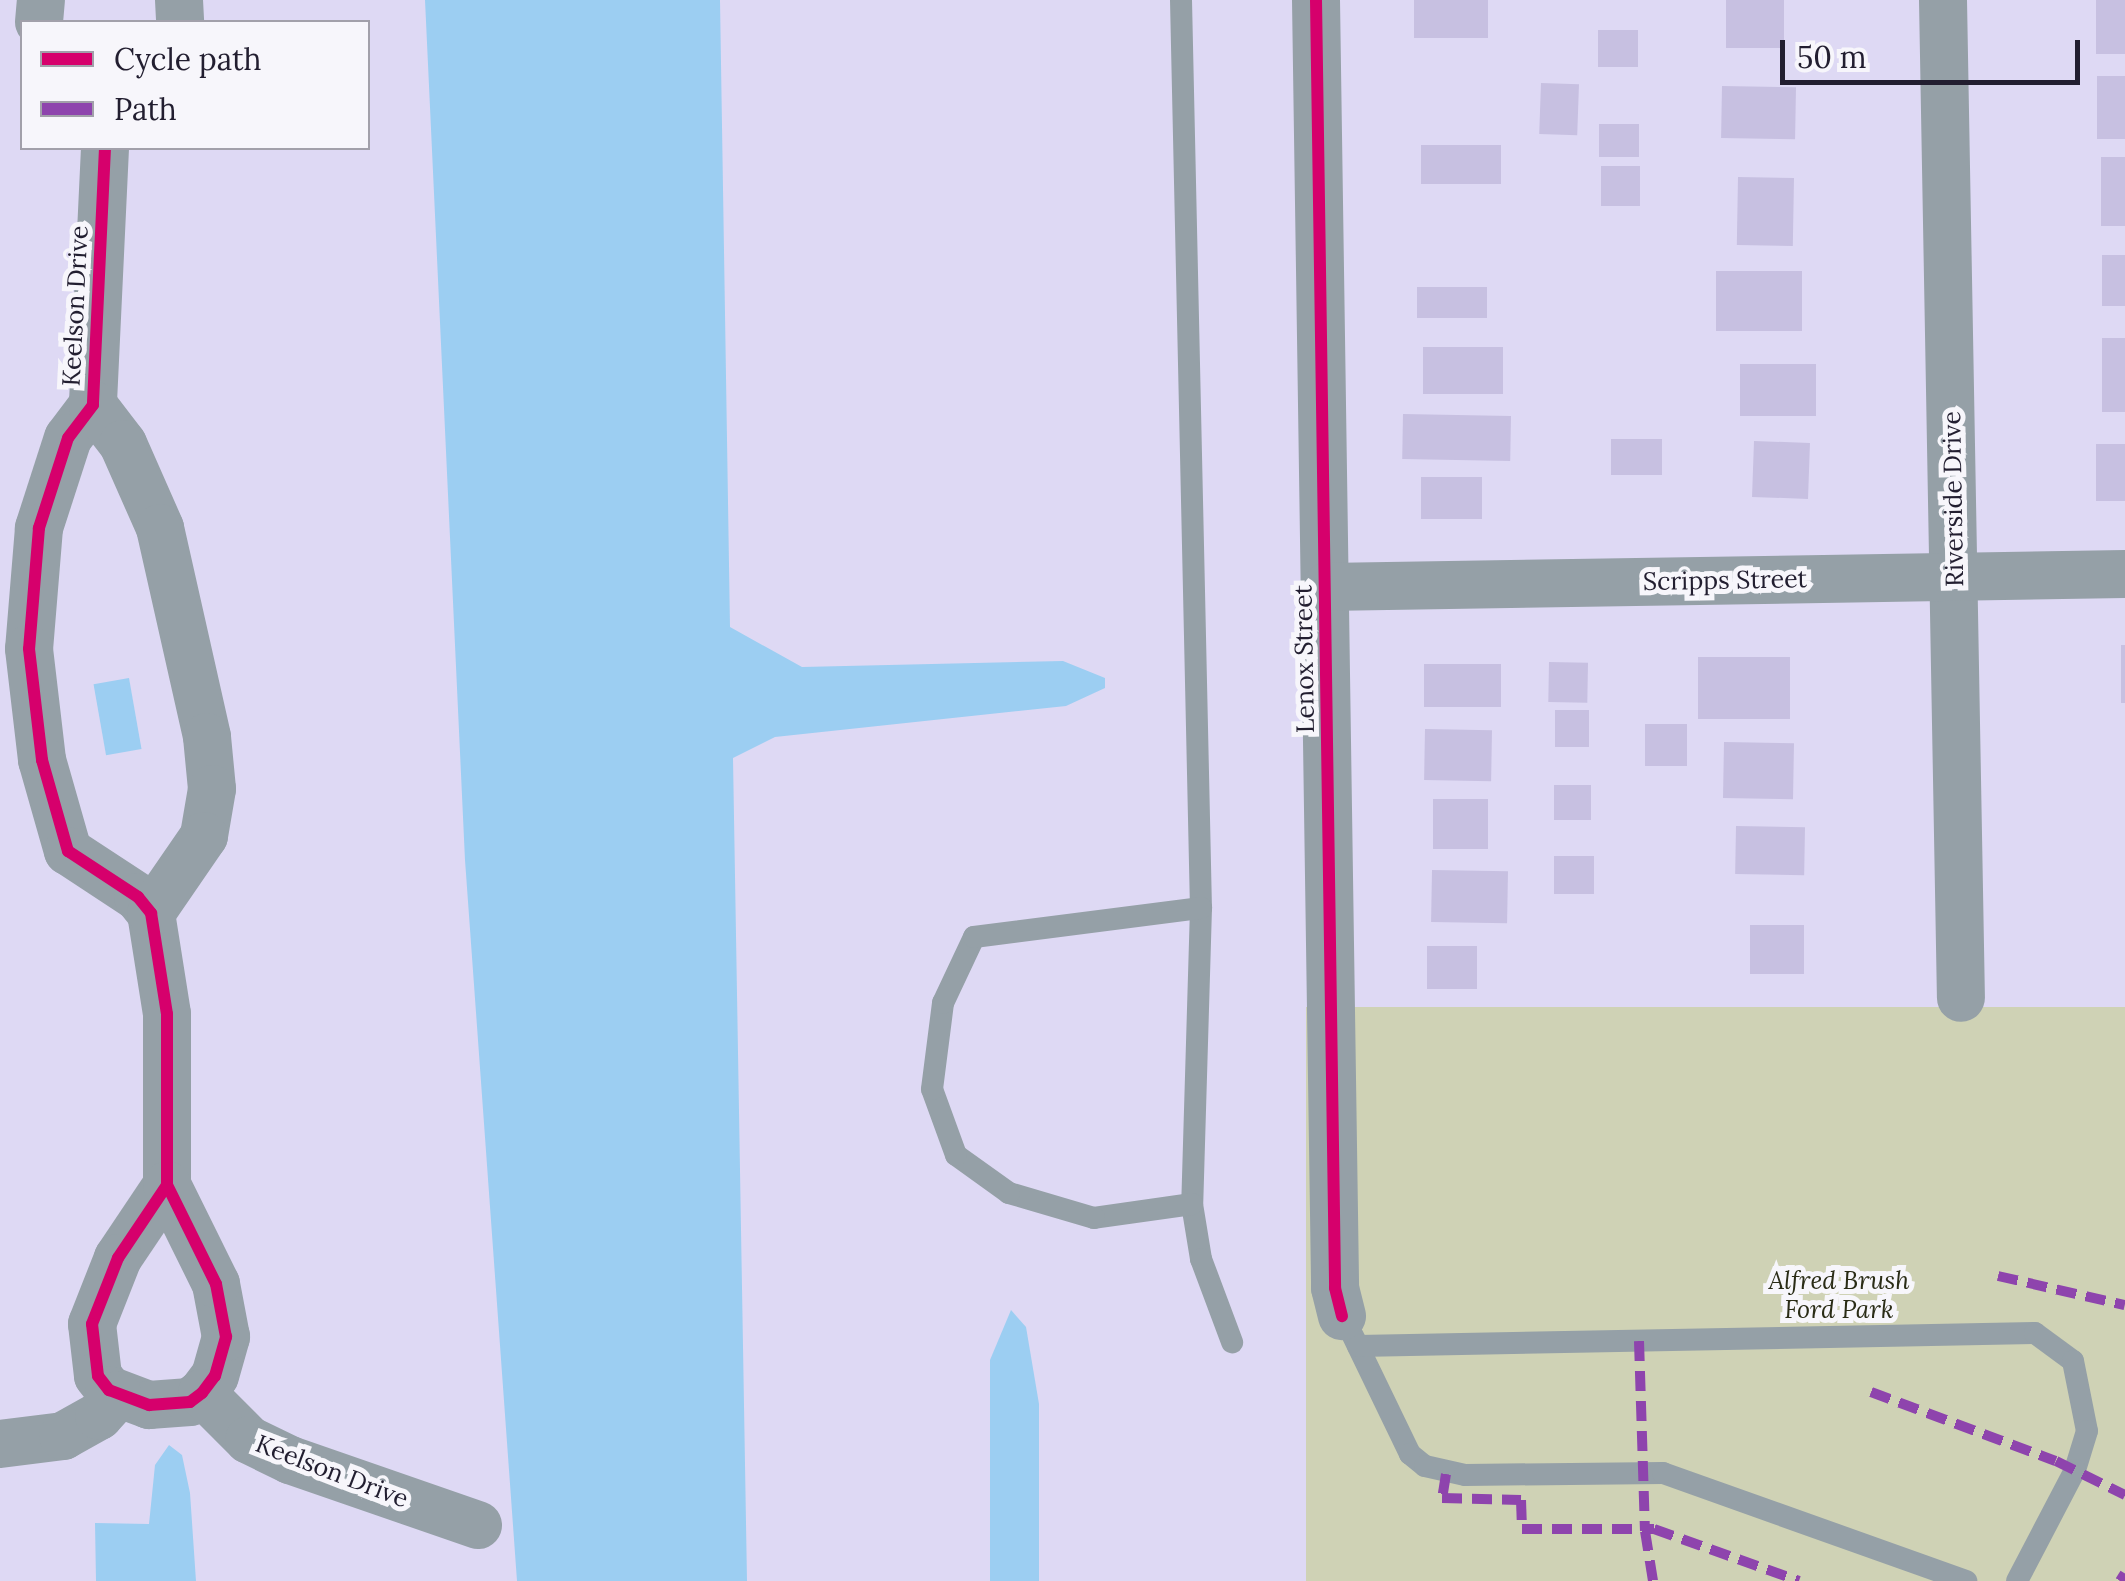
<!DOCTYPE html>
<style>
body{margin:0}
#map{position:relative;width:2125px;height:1581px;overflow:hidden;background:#ded9f4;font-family:Lora,serif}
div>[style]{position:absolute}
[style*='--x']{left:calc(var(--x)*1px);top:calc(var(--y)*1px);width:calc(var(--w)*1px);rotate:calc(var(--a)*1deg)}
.green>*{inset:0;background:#cfd2b5;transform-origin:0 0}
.water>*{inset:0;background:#9ccef2;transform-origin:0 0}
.building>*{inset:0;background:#c7c0e1;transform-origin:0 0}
.service>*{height:22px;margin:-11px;padding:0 11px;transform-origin:11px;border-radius:11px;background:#95a0a7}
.minor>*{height:48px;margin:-24px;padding:0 24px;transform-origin:24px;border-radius:24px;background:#95a0a7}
.quiet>*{height:10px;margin-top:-5px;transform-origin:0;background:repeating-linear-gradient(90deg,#8e44ad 0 20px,transparent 0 30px)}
.cycleway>*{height:12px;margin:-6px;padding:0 6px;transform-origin:6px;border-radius:6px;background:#d6006c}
span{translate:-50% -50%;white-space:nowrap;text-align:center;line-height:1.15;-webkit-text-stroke:10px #f7f6fb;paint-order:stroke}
.street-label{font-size:25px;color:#221e30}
.park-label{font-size:25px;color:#2a2c16;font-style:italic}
.legend{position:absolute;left:20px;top:20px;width:350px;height:130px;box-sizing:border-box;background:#f7f6fb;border:2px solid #a2a0aa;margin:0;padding:12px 18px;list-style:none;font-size:30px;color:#221e30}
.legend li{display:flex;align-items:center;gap:20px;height:50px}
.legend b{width:50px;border:2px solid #a2a0aa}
.scale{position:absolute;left:1780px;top:40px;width:300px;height:45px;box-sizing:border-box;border:5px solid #221e30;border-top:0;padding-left:12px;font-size:30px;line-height:35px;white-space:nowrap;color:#221e30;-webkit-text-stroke:8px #f7f6fb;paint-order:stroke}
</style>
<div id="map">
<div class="green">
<i style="left:2125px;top:1007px;width:574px;height:819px;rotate:90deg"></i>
</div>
<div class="water">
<i style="clip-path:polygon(425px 0,720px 0,730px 627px,802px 667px,1063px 661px,1105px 678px,1105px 688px,1066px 706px,775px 737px,733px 758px,747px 1581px,517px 1581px,465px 860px)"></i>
<i style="left:129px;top:678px;width:72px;height:36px;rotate:80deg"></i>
<i style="clip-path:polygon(1011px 1310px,1026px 1327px,1039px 1404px,1039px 1581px,990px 1581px,990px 1360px)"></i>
<i style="clip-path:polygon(169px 1445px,182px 1455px,190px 1493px,196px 1581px,96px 1581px,95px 1523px,149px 1524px,155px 1465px)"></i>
</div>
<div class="building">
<i style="left:1414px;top:0;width:74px;height:38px"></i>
<i style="left:1726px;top:0;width:58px;height:48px"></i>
<i style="left:2096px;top:0;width:29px;height:54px"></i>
<i style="left:1598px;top:30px;width:40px;height:37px"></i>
<i style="left:2125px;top:76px;width:63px;height:28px;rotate:90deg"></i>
<i style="left:1541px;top:83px;width:38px;height:51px;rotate:2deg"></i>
<i style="left:1722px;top:86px;width:74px;height:52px;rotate:1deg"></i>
<i style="left:1599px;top:124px;width:40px;height:33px"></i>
<i style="left:1421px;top:145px;width:80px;height:39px"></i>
<i style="left:2125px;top:157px;width:69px;height:24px;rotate:90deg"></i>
<i style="left:1601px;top:166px;width:39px;height:40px"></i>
<i style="left:1738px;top:177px;width:56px;height:68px;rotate:1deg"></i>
<i style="left:2102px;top:255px;width:23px;height:51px"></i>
<i style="left:1716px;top:271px;width:86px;height:60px"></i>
<i style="left:1417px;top:287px;width:70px;height:31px"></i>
<i style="left:2102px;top:338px;width:23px;height:74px"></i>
<i style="left:1423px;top:347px;width:80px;height:47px"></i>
<i style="left:1740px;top:364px;width:76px;height:52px"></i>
<i style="left:1403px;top:414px;width:108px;height:45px;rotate:1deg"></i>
<i style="left:1611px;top:439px;width:51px;height:36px"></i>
<i style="left:1754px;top:441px;width:56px;height:56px;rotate:2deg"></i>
<i style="left:2096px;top:444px;width:29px;height:57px"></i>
<i style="left:1421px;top:477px;width:61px;height:42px"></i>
<i style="left:2121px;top:645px;width:4px;height:58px"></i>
<i style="left:1698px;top:657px;width:92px;height:62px"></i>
<i style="left:1549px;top:662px;width:39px;height:40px;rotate:1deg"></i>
<i style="left:1424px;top:664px;width:77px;height:43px"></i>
<i style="left:1555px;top:710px;width:34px;height:37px"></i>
<i style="left:1645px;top:724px;width:42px;height:42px"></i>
<i style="left:1425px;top:729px;width:67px;height:51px;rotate:1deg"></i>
<i style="left:1724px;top:742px;width:70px;height:56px;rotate:1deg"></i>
<i style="left:1554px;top:785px;width:37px;height:35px"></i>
<i style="left:1433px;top:799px;width:55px;height:50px"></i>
<i style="left:1736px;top:826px;width:69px;height:48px;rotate:1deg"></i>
<i style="left:1554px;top:856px;width:40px;height:38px"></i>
<i style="left:1432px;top:870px;width:76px;height:52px;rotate:1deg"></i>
<i style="left:1750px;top:925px;width:54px;height:49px"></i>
<i style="left:1427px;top:946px;width:50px;height:43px"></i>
</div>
<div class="service">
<i style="--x:1181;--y:0;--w:908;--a:88.74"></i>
<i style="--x:1201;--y:908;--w:296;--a:91.7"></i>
<i style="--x:1192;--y:1204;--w:56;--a:80.7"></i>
<i style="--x:1201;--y:1259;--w:89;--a:69.5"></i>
<i style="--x:1192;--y:1204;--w:99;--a:171.9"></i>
<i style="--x:1094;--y:1218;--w:89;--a:-163.6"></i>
<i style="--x:1009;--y:1193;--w:65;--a:-144.4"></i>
<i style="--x:956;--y:1155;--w:70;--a:-110"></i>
<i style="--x:932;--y:1089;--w:87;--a:-82.7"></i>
<i style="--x:943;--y:1003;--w:73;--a:-64.8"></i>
<i style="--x:974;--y:937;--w:229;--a:-7.3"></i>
<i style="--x:1353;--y:1336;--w:131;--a:64.2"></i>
<i style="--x:1410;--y:1454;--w:19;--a:39"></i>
<i style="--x:1425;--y:1466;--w:41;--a:12.7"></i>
<i style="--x:1465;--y:1475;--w:198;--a:-0.6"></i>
<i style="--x:1663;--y:1473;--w:322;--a:19.6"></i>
<i style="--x:1358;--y:1346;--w:677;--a:-1.1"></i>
<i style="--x:2035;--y:1333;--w:47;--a:36.4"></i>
<i style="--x:2073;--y:1361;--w:71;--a:78.7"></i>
<i style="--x:2087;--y:1431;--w:41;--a:107.1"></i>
<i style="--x:2075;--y:1470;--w:125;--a:117.6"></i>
</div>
<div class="minor">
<i style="--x:179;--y:0;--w:22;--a:87"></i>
<i style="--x:1316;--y:0;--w:1288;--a:89.15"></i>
<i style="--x:1335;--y:1288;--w:29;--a:76"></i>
<i style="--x:1943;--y:0;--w:998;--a:88.97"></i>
<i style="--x:39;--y:22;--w:22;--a:-85"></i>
<i style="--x:105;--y:148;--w:257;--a:92.7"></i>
<i style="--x:93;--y:405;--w:41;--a:127.1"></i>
<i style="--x:68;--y:438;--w:95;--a:107.9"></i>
<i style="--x:39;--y:528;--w:121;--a:94.7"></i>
<i style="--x:29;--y:649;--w:112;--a:83.3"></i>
<i style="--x:42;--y:760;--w:95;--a:74.1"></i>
<i style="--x:68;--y:851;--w:84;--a:33.3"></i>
<i style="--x:138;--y:897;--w:21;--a:51"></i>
<i style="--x:151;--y:913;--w:102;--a:81"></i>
<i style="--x:167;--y:1014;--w:171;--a:90"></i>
<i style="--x:167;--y:1185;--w:88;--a:123.9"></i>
<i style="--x:118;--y:1258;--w:71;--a:111.5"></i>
<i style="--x:92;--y:1324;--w:52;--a:83.4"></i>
<i style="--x:98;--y:1376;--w:18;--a:52"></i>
<i style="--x:109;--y:1390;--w:43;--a:20.6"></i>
<i style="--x:149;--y:1405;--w:41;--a:-4.2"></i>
<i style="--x:190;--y:1402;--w:15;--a:-37"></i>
<i style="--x:202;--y:1393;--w:21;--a:-53"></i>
<i style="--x:215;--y:1376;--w:41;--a:-74.2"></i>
<i style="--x:226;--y:1337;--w:54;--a:-100.7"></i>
<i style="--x:216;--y:1284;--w:110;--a:-116.3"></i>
<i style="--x:93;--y:405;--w:49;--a:52.4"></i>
<i style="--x:123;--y:444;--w:92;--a:66.2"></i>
<i style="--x:160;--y:528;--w:214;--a:77.3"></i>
<i style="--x:207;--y:737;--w:52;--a:84.5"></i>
<i style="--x:212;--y:789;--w:48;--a:99.7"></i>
<i style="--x:204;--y:836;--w:93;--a:124.5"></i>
<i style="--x:1326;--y:587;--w:799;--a:-0.93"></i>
<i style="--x:202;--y:1393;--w:66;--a:45"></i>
<i style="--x:249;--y:1440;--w:46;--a:26"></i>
<i style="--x:290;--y:1460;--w:199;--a:19.1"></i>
<i style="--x:0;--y:1444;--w:64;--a:-7.2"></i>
<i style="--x:63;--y:1436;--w:41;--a:-29.1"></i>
<i style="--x:99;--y:1416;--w:28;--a:-48"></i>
</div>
<div class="quiet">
<i style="--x:1998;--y:1276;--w:130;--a:12.9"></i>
<i style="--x:1639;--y:1341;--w:190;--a:88.2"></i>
<i style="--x:1645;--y:1531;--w:51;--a:80.9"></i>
<i style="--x:1871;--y:1392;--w:197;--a:20.5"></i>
<i style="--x:2056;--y:1461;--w:77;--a:26.2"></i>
<i style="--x:1446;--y:1474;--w:24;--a:99"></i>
<i style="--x:1442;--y:1498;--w:79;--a:1.5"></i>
<i style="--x:1521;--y:1500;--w:29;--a:88"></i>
<i style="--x:1522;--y:1529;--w:132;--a:0"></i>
<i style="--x:1654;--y:1529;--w:154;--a:19.7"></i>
<i style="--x:2120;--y:1581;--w:9;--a:-58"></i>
</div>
<div class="cycleway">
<i style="--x:1316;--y:0;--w:1288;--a:89.15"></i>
<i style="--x:1335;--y:1288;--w:29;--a:76"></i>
<i style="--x:105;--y:148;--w:257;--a:92.7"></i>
<i style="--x:93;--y:405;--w:41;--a:127.1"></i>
<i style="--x:68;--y:438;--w:95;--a:107.9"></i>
<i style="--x:39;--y:528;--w:121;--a:94.7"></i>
<i style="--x:29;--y:649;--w:112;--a:83.3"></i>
<i style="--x:42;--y:760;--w:95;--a:74.1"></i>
<i style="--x:68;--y:851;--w:84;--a:33.3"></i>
<i style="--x:138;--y:897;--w:21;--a:51"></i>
<i style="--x:151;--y:913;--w:102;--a:81"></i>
<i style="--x:167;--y:1014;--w:171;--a:90"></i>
<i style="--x:167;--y:1185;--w:88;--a:123.9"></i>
<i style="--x:118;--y:1258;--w:71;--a:111.5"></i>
<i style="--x:92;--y:1324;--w:52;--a:83.4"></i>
<i style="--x:98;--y:1376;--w:18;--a:52"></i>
<i style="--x:109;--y:1390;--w:43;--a:20.6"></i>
<i style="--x:149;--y:1405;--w:41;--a:-4.2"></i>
<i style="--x:190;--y:1402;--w:15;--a:-37"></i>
<i style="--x:202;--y:1393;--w:21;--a:-53"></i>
<i style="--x:215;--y:1376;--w:41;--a:-74.2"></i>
<i style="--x:226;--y:1337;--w:54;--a:-100.7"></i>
<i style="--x:216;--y:1284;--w:110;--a:-116.3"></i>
</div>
<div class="street-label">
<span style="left:75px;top:306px;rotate:-87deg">Keelson Drive</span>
<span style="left:1953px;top:499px;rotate:-91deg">Riverside Drive</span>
<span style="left:1725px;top:580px;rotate:-1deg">Scripps Street</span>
<span style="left:1304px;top:659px;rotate:-91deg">Lenox Street</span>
<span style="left:332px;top:1471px;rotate:21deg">Keelson Drive</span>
</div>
<div class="park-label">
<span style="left:1839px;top:1295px">Alfred Brush<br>Ford Park</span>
</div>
<ul class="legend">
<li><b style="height:12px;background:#d6006c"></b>Cycle path</li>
<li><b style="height:12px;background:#8e44ad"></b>Path</li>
</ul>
<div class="scale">50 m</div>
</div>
